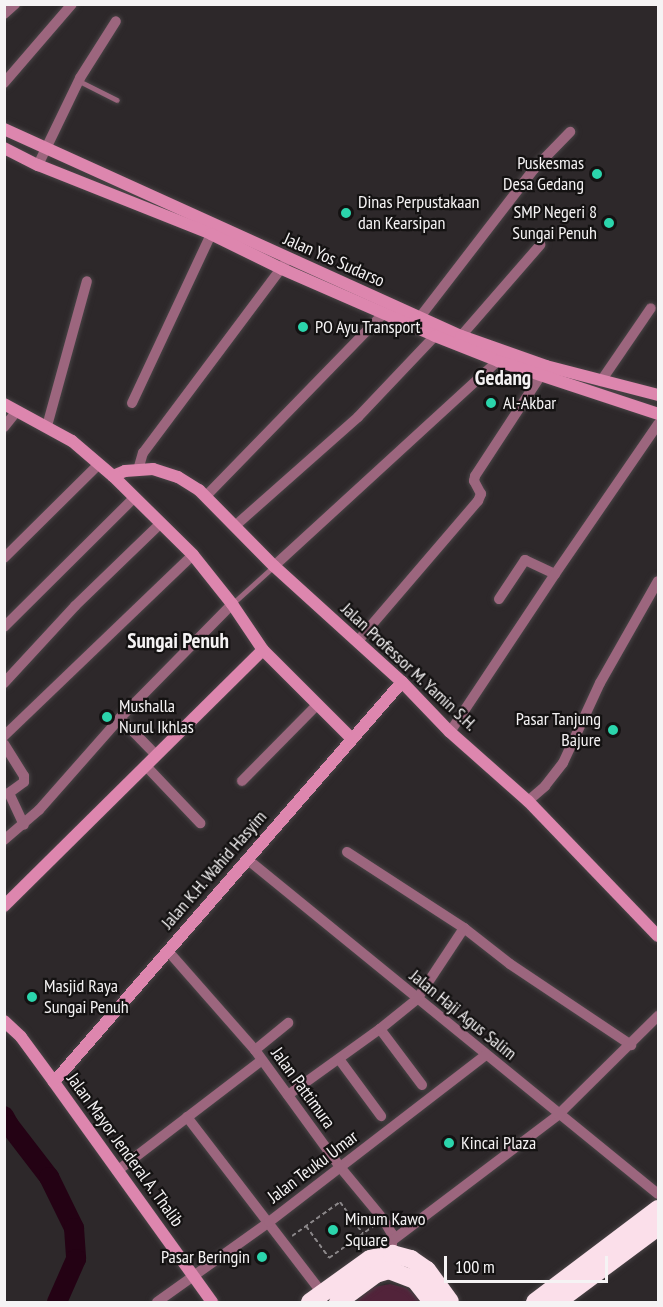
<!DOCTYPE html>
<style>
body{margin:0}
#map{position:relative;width:663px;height:1307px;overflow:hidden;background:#2d282a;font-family:"PT Sans Narrow",sans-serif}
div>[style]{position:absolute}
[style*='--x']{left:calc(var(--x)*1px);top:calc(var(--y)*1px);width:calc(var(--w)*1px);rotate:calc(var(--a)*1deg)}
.green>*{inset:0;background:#52233a}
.river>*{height:20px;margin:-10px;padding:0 10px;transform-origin:10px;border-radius:10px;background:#240214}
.path>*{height:2px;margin-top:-1px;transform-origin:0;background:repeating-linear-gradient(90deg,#8b8789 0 4.5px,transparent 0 7.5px)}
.roads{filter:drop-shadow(0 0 2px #494446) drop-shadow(0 0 2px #494446)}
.lane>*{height:5px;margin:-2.5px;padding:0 2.5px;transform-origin:2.5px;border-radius:2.5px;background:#9c667e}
.street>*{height:10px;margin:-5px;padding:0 5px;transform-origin:5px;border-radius:5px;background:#9c667e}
.secondary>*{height:12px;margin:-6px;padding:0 6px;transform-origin:6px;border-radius:6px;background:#dd86ae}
.highway>*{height:18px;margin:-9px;padding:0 9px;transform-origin:9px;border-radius:9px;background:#fbdfea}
.dots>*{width:16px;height:16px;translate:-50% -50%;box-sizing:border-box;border:3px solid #141212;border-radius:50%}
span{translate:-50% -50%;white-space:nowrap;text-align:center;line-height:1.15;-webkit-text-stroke:4.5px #141212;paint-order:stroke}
.poi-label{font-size:18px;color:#f5f3f4}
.right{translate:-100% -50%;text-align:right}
.left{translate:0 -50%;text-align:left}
.street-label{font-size:18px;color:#f5f3f4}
.quarter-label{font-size:21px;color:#f5f3f4;font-weight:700}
.frame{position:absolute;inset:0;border:6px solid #f5f3f4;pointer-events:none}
.scale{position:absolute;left:444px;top:1256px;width:164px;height:27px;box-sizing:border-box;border:3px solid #f5f3f4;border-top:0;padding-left:8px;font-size:18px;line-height:21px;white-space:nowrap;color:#f5f3f4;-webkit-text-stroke:4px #141212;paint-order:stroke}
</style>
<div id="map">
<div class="green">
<i style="clip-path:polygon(390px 1284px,406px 1288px,424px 1302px,355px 1302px,374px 1287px)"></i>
</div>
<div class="river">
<i style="--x:4;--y:1116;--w:10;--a:61"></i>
<i style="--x:9;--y:1125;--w:66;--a:52.4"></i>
<i style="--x:49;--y:1177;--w:57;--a:63.9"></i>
<i style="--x:74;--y:1228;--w:31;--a:86"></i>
<i style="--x:76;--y:1259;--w:47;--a:113.8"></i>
</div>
<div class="path">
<i style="--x:306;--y:1226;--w:39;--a:54"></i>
<i style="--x:329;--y:1258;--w:57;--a:-35.7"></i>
<i style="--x:292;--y:1236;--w:59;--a:-35.3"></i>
<i style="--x:340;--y:1202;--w:39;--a:54"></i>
</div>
<div class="roads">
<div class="lane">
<i style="--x:79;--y:81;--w:42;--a:26.6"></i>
<i style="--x:232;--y:604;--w:55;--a:-42.1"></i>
</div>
<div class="street">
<i style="--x:4;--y:14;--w:15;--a:-42"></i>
<i style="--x:4;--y:83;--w:104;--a:-49.3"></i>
<i style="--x:38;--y:165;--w:97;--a:-64.2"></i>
<i style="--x:80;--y:78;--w:67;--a:-57.7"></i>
<i style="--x:420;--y:317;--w:187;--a:-52.4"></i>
<i style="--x:534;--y:169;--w:52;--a:-45.8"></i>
<i style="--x:461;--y:336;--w:121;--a:-49"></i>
<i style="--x:601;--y:381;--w:88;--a:-55.6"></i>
<i style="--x:132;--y:403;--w:187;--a:-64.9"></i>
<i style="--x:47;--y:426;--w:150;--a:-74.6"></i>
<i style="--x:4;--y:427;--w:21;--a:-51"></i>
<i style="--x:138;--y:470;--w:18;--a:-74"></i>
<i style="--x:143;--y:453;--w:237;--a:-53.2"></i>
<i style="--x:206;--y:496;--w:254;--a:-45.8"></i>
<i style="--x:236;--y:525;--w:163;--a:-41.5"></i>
<i style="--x:358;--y:417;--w:112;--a:-46.5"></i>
<i style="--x:4;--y:558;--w:132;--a:-44.7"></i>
<i style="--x:274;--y:566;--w:304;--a:-42.5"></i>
<i style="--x:499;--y:599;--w:47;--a:-56.3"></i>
<i style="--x:525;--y:560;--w:33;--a:25"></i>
<i style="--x:555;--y:574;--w:182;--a:-55.5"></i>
<i style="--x:4;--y:627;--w:183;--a:-44.8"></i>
<i style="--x:357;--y:642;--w:186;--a:-49.4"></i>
<i style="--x:478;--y:501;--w:8;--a:-67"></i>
<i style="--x:481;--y:494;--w:15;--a:-118"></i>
<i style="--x:474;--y:481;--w:5;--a:-79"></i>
<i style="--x:475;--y:476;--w:121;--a:-56.8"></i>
<i style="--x:4;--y:683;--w:105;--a:-47.3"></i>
<i style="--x:75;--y:606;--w:120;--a:-44"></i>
<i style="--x:120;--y:718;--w:52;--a:45.8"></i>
<i style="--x:450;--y:732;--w:190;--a:-56.4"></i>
<i style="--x:4;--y:736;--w:262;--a:-43.8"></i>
<i style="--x:4;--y:744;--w:38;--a:58"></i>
<i style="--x:24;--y:776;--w:6;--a:90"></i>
<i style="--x:24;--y:782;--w:19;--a:144"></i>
<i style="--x:9;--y:793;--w:35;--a:65"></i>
<i style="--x:146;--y:766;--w:79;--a:46.5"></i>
<i style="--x:242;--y:781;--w:108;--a:-45.4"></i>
<i style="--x:528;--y:801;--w:23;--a:-41"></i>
<i style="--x:545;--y:786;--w:29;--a:-52"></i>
<i style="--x:563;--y:763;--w:88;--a:-65.2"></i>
<i style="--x:600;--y:683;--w:117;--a:-60.4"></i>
<i style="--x:4;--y:840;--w:46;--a:-40.6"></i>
<i style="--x:39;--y:810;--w:123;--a:-48.6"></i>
<i style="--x:120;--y:718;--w:160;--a:-45.5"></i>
<i style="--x:347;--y:852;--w:140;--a:33"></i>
<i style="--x:464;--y:928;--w:58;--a:38"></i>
<i style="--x:510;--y:964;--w:146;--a:33.8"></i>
<i style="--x:247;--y:859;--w:530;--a:39.18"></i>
<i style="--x:168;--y:951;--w:132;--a:48.7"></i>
<i style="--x:255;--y:1050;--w:145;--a:54"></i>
<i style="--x:340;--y:1167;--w:67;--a:50.4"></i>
<i style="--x:383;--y:1219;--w:17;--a:59"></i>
<i style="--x:392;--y:1234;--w:20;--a:90"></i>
<i style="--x:380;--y:1029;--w:70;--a:53.1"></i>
<i style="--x:255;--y:1050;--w:43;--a:-39.3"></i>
<i style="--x:339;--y:1059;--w:71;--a:53.6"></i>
<i style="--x:288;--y:1095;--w:113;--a:-35.7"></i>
<i style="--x:380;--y:1029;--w:48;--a:-39"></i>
<i style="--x:417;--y:999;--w:85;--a:-56.5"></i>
<i style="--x:187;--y:1117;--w:222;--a:52.5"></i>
<i style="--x:117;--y:1171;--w:181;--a:-37.4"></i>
<i style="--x:393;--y:1240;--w:207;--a:-37.1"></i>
<i style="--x:558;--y:1115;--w:141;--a:-44.7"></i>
<i style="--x:157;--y:1302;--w:138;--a:-35.5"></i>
<i style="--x:269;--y:1222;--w:274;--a:-37.6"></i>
</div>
<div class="secondary">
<i style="--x:4;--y:129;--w:502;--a:24.37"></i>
<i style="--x:461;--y:336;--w:90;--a:19.4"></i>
<i style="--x:546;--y:366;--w:116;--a:14.5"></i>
<i style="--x:4;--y:148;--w:38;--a:27"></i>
<i style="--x:38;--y:165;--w:186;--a:21.7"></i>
<i style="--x:211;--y:234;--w:79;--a:26.2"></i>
<i style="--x:282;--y:269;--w:167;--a:23.6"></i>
<i style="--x:435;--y:336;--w:68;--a:21.6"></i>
<i style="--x:498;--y:361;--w:169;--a:18.3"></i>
<i style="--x:4;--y:404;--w:77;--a:28.6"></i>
<i style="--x:72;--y:441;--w:54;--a:40.5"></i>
<i style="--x:113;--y:476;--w:112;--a:44.6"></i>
<i style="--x:193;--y:555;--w:63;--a:51.5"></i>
<i style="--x:232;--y:604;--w:55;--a:56"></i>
<i style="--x:263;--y:650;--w:126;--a:45"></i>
<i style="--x:113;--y:476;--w:13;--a:-23"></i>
<i style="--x:125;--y:471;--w:28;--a:-4"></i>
<i style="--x:153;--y:469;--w:26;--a:18"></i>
<i style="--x:178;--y:477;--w:25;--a:32"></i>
<i style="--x:199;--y:490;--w:107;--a:45.4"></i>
<i style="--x:274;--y:566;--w:173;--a:42.2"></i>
<i style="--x:402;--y:682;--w:69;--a:46.2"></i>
<i style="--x:450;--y:732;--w:104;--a:41.5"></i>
<i style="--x:528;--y:801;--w:187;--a:46.1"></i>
<i style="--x:4;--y:906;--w:364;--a:-44.7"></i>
<i style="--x:4;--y:1021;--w:23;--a:43"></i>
<i style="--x:21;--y:1037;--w:56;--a:53.7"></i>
<i style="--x:54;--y:1082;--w:271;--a:54.3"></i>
<i style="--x:54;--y:1082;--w:530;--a:-48.98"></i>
</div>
<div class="highway">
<i style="--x:310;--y:1302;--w:74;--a:-35.6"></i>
<i style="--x:370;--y:1259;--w:23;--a:-13"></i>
<i style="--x:392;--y:1254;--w:20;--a:15"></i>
<i style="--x:411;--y:1259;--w:19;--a:35"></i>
<i style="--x:427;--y:1270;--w:39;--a:54"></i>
<i style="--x:338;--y:1302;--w:47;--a:-36.4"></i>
<i style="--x:376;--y:1274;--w:14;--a:-17"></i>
<i style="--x:389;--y:1270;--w:28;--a:21"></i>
<i style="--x:415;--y:1280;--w:28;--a:52"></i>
<i style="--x:535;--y:1302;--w:154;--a:-37.1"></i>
<i style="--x:557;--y:1302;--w:126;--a:-36.6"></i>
</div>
</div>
<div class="dots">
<i style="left:597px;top:174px;background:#2bd5ac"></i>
<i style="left:346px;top:213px;background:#2bd5ac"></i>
<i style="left:609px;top:223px;background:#2bd5ac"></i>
<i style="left:303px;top:327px;background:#2bd5ac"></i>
<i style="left:491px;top:403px;background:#2bd5ac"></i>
<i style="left:107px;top:717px;background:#2bd5ac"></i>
<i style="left:613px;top:730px;background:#2bd5ac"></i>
<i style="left:32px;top:997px;background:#2bd5ac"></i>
<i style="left:449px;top:1143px;background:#2bd5ac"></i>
<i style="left:333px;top:1230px;background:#2bd5ac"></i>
<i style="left:262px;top:1257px;background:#2bd5ac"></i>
</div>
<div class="poi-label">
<span class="right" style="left:584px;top:174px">Puskesmas<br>Desa Gedang</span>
<span class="left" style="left:358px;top:213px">Dinas Perpustakaan<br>dan Kearsipan</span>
<span class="right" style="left:597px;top:223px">SMP Negeri 8<br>Sungai Penuh</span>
<span class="left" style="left:315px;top:327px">PO Ayu Transport</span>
<span class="left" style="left:503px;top:403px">Al-Akbar</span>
<span class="left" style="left:119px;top:717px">Mushalla<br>Nurul Ikhlas</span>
<span class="right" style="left:601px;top:730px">Pasar Tanjung<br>Bajure</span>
<span class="left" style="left:44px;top:997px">Masjid Raya<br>Sungai Penuh</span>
<span class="left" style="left:461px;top:1143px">Kincai Plaza</span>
<span class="left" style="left:345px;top:1230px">Minum Kawo<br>Square</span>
<span class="right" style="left:250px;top:1257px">Pasar Beringin</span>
</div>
<div class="street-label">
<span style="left:334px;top:260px;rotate:24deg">Jalan Yos Sudarso</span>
<span style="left:409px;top:667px;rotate:43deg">Jalan Professor M. Yamin S.H.</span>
<span style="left:214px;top:870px;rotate:-49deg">Jalan K.H. Wahid Hasyim</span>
<span style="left:463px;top:1015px;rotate:39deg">Jalan Haji Agus Salim</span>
<span style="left:303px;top:1088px;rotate:54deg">Jalan Pattimura</span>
<span style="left:125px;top:1150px;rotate:54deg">Jalan Mayor Jenderal A. Thalib</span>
<span style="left:313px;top:1167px;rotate:-37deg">Jalan Teuku Umar</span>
</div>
<div class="quarter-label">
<span style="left:503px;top:378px">Gedang</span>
<span style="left:178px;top:641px">Sungai Penuh</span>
</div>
<div class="frame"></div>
<div class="scale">100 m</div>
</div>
